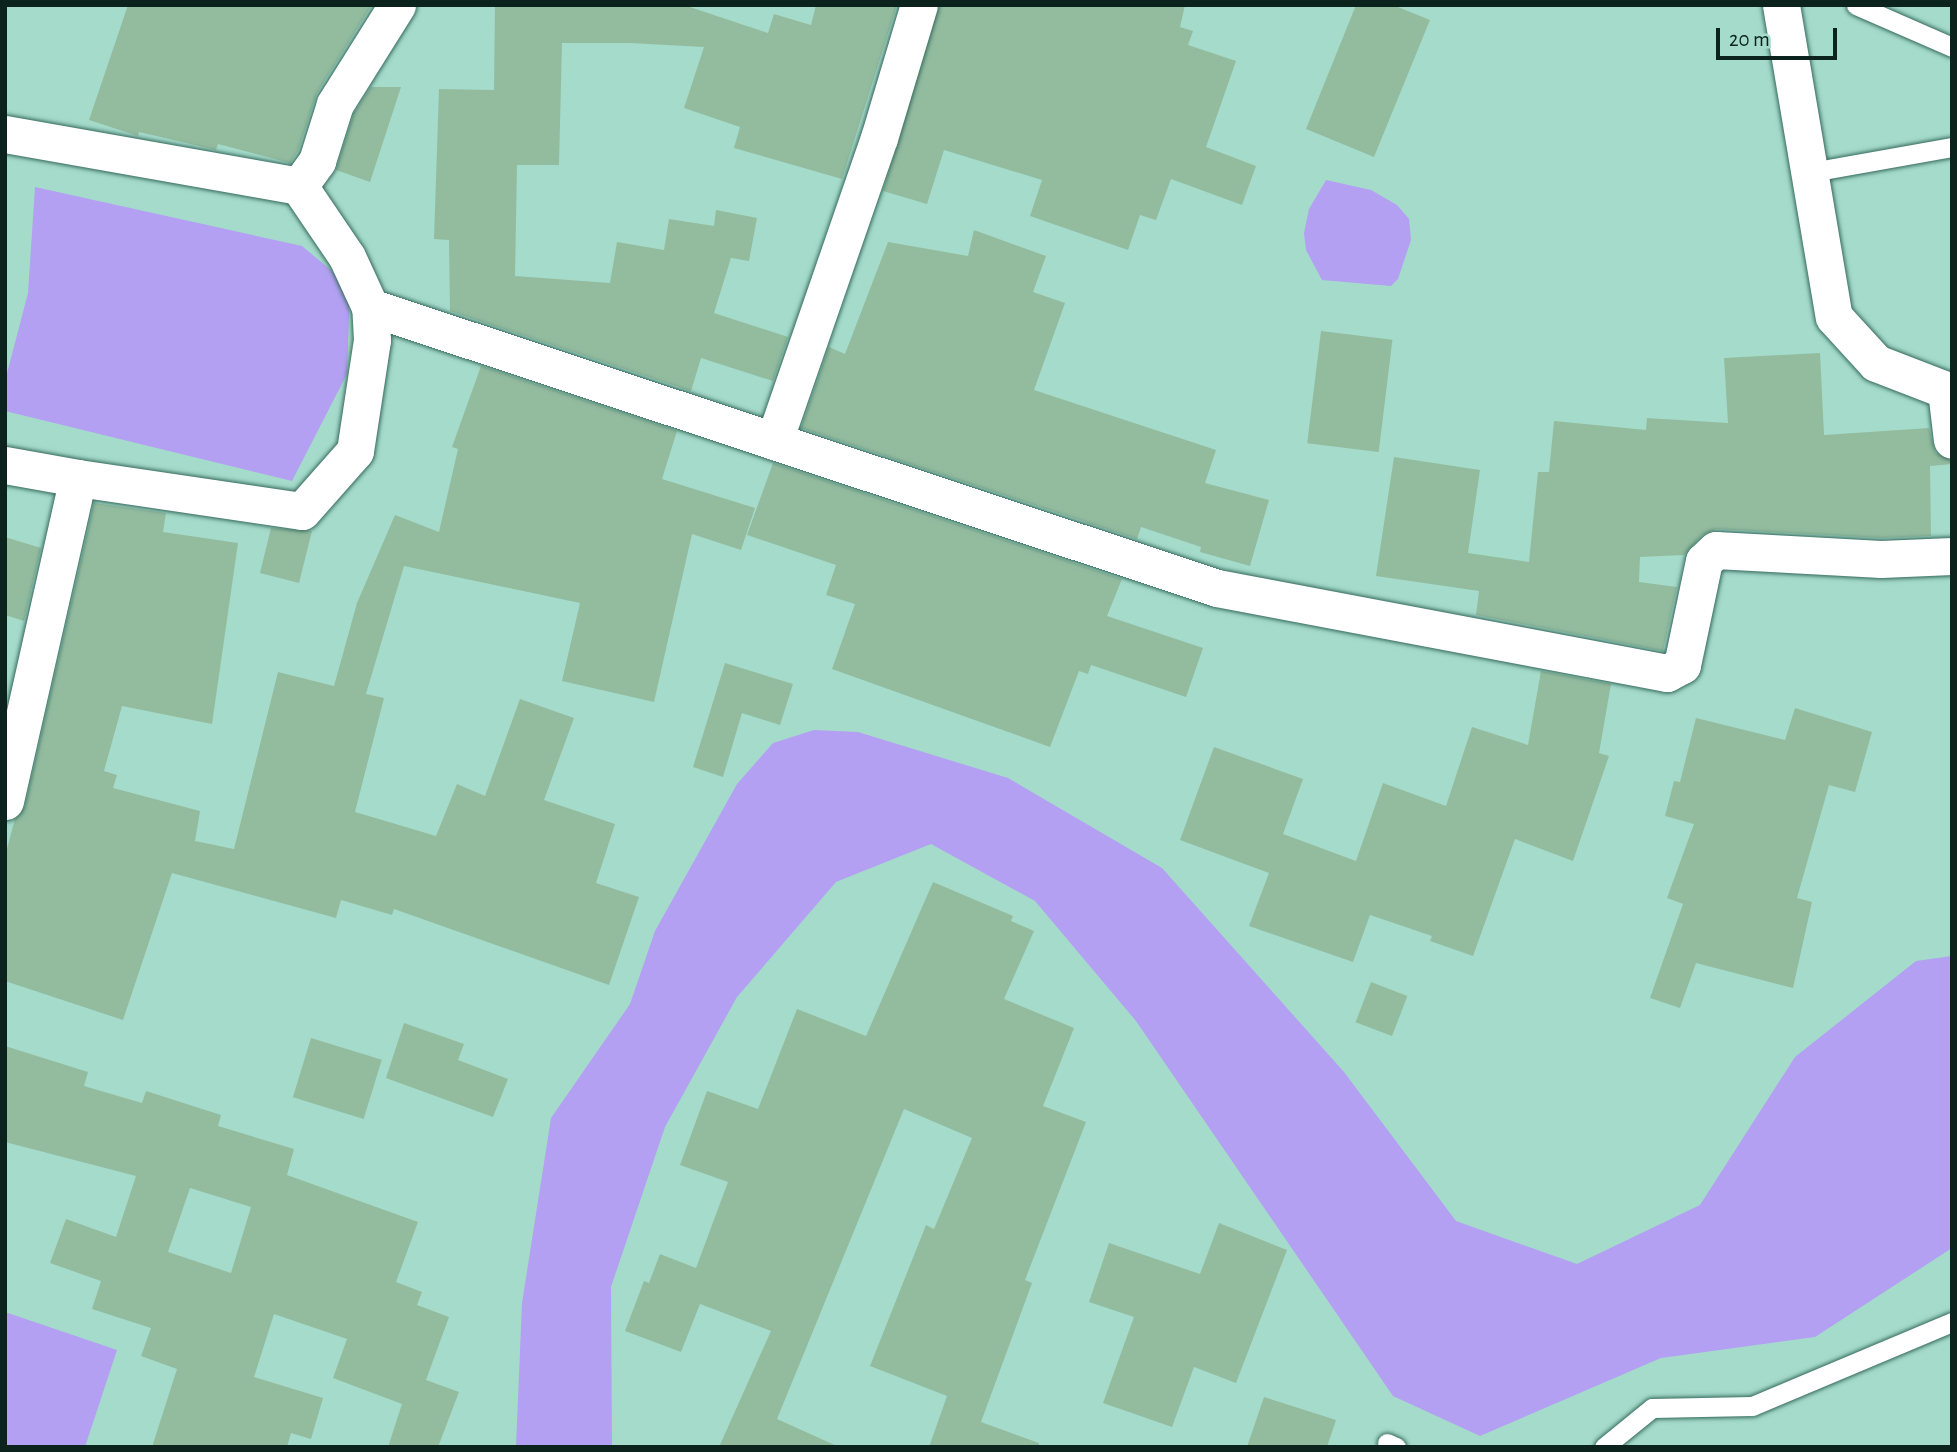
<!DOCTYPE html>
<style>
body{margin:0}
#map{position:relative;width:1957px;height:1452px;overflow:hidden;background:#a5dbcb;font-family:"Alegreya Sans",sans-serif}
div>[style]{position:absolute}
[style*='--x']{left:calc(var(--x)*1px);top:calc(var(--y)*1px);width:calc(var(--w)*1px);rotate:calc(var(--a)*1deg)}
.water>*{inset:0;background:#b3a0f2}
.building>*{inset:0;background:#93bc9f;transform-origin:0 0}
.roads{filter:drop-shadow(0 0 2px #366a5c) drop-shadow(0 0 2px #366a5c)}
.lane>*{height:19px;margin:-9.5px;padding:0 9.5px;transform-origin:9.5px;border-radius:9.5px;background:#fff}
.street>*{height:37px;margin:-18.5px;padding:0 18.5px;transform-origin:18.5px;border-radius:18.5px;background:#fff}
span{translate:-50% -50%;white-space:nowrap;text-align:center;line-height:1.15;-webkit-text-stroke:7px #a5dbcb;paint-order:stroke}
.frame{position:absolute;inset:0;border:7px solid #0c221c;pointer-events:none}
.scale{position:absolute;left:1716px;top:28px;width:121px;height:32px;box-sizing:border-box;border:4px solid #0c221c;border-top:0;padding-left:9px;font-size:21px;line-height:24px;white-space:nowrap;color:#0c221c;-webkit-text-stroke:5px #a5dbcb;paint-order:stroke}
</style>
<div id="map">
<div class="water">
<i style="clip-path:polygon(1326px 180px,1371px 190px,1397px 205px,1409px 219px,1411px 240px,1398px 279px,1391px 286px,1322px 280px,1306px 250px,1304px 233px,1309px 209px)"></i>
<i style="clip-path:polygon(35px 187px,302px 246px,350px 286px,347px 374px,292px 481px,5px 411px,5px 381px,28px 293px)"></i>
<i style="clip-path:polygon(814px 730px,858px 732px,1008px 778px,1162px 868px,1344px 1072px,1456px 1221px,1577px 1264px,1700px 1205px,1795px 1057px,1916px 961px,1952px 956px,1952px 1248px,1815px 1337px,1661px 1358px,1480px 1436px,1393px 1396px,1136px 1021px,1035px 901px,931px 844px,836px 882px,737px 997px,665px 1127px,611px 1287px,612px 1447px,516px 1447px,522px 1303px,551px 1118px,630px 1004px,655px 931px,737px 784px,773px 743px)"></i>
<i style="clip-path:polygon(5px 1312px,117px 1350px,85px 1447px,5px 1447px)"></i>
</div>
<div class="building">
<i style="clip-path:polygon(128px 5px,372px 5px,317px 93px,298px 151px,290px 163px,218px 144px,216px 150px,139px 132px,138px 136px,89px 120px)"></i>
<i style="clip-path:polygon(495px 5px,684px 5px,768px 33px,774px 14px,811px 25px,816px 5px,897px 5px,842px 179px,734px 148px,740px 127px,684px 108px,704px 47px,630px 43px,562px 43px,559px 165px,517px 165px,515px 276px,610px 283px,617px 242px,664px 250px,669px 219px,714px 226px,716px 210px,757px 218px,749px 261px,731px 258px,714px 313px,788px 337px,773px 381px,701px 358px,691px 391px,450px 311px,449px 240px,434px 239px,439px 89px,494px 90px)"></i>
<i style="clip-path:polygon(939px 5px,1185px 5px,1180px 27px,1193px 31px,1188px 45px,1236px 61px,1206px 147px,1256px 166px,1242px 205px,1171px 179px,1156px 220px,1140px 215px,1128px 250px,1030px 216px,1042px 180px,944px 150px,927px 204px,883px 191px)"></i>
<i style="clip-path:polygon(1356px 5px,1393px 5px,1430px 20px,1374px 157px,1306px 129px)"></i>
<i style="clip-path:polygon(371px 87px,401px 87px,370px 182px,336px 170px,354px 113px)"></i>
<i style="clip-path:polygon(974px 230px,1046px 256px,1033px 292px,1065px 303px,1034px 390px,1216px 450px,1205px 483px,1269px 500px,1250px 566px,1200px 552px,1201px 547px,1141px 527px,1137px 539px,801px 428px,829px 347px,845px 354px,888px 242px,968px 256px)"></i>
<i style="left:1321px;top:331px;width:72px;height:113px;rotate:7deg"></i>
<i style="clip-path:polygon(1820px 353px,1824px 435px,1929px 428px,1935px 452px,1952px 461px,1952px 464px,1930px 466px,1931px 536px,1881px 538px,1717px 529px,1702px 535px,1684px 555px,1640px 557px,1639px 582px,1677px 587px,1663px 651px,1476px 615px,1479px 591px,1376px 576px,1394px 457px,1480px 470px,1468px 553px,1529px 562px,1538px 472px,1549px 472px,1554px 421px,1646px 430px,1647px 418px,1728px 423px,1724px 358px)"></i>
<i style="clip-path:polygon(481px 366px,677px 431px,662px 479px,755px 508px,741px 550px,692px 534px,654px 702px,562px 681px,580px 603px,404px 566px,366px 694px,384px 698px,355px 812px,436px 836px,457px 784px,485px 796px,520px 699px,574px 718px,544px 800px,615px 824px,596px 883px,639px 897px,609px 985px,394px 909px,392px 915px,341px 900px,336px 918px,172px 873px,123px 1020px,5px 981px,5px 856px,15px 819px,25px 806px,94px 503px,166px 513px,163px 532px,238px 543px,212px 724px,122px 706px,104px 771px,117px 775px,113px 788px,200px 811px,195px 841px,234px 849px,278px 672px,334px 686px,357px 603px,395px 515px,439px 532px,458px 449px,452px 447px)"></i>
<i style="clip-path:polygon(773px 463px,1122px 579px,1107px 616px,1203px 648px,1186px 697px,1091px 665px,1088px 674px,1079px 671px,1050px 747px,832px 669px,855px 604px,826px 595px,836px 565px,747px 535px)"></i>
<i style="clip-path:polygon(271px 528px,312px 531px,299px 583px,260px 573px)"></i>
<i style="clip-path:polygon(5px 537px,41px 548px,24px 621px,5px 615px)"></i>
<i style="clip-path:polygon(725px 663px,793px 684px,780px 725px,742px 713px,723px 777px,693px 767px)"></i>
<i style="clip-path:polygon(1541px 671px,1611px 684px,1599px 753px,1609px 756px,1573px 861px,1515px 839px,1473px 956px,1430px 941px,1432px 936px,1370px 915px,1353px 962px,1249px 926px,1269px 873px,1180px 840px,1214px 747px,1303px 779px,1283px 834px,1356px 861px,1383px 783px,1446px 806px,1472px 727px,1528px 745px)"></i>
<i style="clip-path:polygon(1795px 708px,1872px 732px,1855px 792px,1829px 785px,1797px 898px,1812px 902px,1793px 988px,1696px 963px,1680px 1008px,1650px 998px,1683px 904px,1667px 898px,1694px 824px,1665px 816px,1674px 781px,1680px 782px,1696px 718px,1785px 740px)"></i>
<i style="clip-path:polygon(933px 882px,1013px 916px,1011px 921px,1034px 931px,1004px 999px,1074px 1028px,1043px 1106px,1086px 1122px,1025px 1280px,1032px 1283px,981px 1422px,1039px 1443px,1039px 1447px,929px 1447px,947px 1396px,870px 1366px,926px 1225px,934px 1229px,972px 1138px,904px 1109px,777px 1419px,839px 1447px,719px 1447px,771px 1331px,700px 1304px,681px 1352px,625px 1331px,644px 1281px,649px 1283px,660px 1254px,696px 1268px,728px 1182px,680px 1165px,707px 1091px,758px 1109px,797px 1009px,866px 1036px)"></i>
<i style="left:1371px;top:982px;width:39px;height:43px;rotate:21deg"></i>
<i style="clip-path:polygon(404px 1023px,464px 1044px,458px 1060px,508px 1079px,493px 1117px,386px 1078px)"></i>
<i style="left:311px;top:1038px;width:74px;height:62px;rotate:17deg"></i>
<i style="clip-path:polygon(evenodd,5px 1046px,88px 1072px,84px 1086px,142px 1103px,146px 1091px,221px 1115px,218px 1126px,294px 1149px,287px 1175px,418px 1222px,396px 1282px,422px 1292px,417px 1305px,449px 1317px,426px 1380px,459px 1392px,438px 1447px,388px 1447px,402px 1404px,333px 1378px,347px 1339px,274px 1314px,254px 1377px,323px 1398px,311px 1439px,291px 1433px,287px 1447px,152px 1447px,177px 1369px,141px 1356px,151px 1328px,92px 1309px,101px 1281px,50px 1263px,66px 1219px,116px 1237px,136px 1176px,5px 1142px,5px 1046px,190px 1188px,251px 1207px,231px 1273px,168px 1252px,190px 1188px)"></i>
<i style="clip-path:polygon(1219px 1223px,1287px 1250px,1236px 1383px,1194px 1367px,1172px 1427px,1103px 1403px,1134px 1317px,1089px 1302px,1109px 1243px,1200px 1274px)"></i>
<i style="clip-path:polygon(1264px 1397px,1336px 1420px,1327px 1447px,1247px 1447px)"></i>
</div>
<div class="roads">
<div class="lane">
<i style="--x:1856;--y:5;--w:105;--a:23.6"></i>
<i style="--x:1806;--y:173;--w:148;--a:-10.1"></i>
<i style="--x:1387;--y:1443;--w:10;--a:24"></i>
<i style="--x:1604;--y:1447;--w:62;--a:-39.1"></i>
<i style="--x:1652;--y:1408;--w:100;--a:-1.1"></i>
<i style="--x:1752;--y:1406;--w:217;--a:-22.8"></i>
</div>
<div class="street">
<i style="--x:1781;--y:5;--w:316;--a:80.4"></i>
<i style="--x:1834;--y:317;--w:62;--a:47.6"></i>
<i style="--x:1876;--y:363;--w:75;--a:21.1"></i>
<i style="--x:1946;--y:390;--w:50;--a:83.2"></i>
<i style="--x:5;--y:134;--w:299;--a:10"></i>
<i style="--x:299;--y:186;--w:31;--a:-54"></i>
<i style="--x:317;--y:161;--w:60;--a:-72.5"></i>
<i style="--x:335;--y:104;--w:117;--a:-57.9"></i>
<i style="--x:370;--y:307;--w:892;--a:18.35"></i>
<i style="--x:1217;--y:588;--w:458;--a:10.7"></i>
<i style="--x:1667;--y:673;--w:17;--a:-28"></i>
<i style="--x:1682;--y:665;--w:106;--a:-78.1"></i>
<i style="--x:1704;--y:561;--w:16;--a:-43"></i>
<i style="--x:1716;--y:550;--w:165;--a:3.1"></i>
<i style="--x:1881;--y:559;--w:71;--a:-2.4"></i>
<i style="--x:774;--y:441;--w:321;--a:-70.9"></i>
<i style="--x:879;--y:138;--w:139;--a:-73.3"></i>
<i style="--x:5;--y:465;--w:74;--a:10.1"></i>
<i style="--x:5;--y:801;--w:331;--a:-77.3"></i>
<i style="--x:78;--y:478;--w:226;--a:8.4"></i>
<i style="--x:302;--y:511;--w:80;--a:-48.5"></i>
<i style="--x:355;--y:451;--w:112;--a:-81.3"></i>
<i style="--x:372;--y:340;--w:33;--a:-93"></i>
<i style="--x:370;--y:307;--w:55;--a:-114.7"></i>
<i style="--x:347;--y:257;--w:86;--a:-124.1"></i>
</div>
</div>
<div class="frame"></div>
<div class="scale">20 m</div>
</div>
